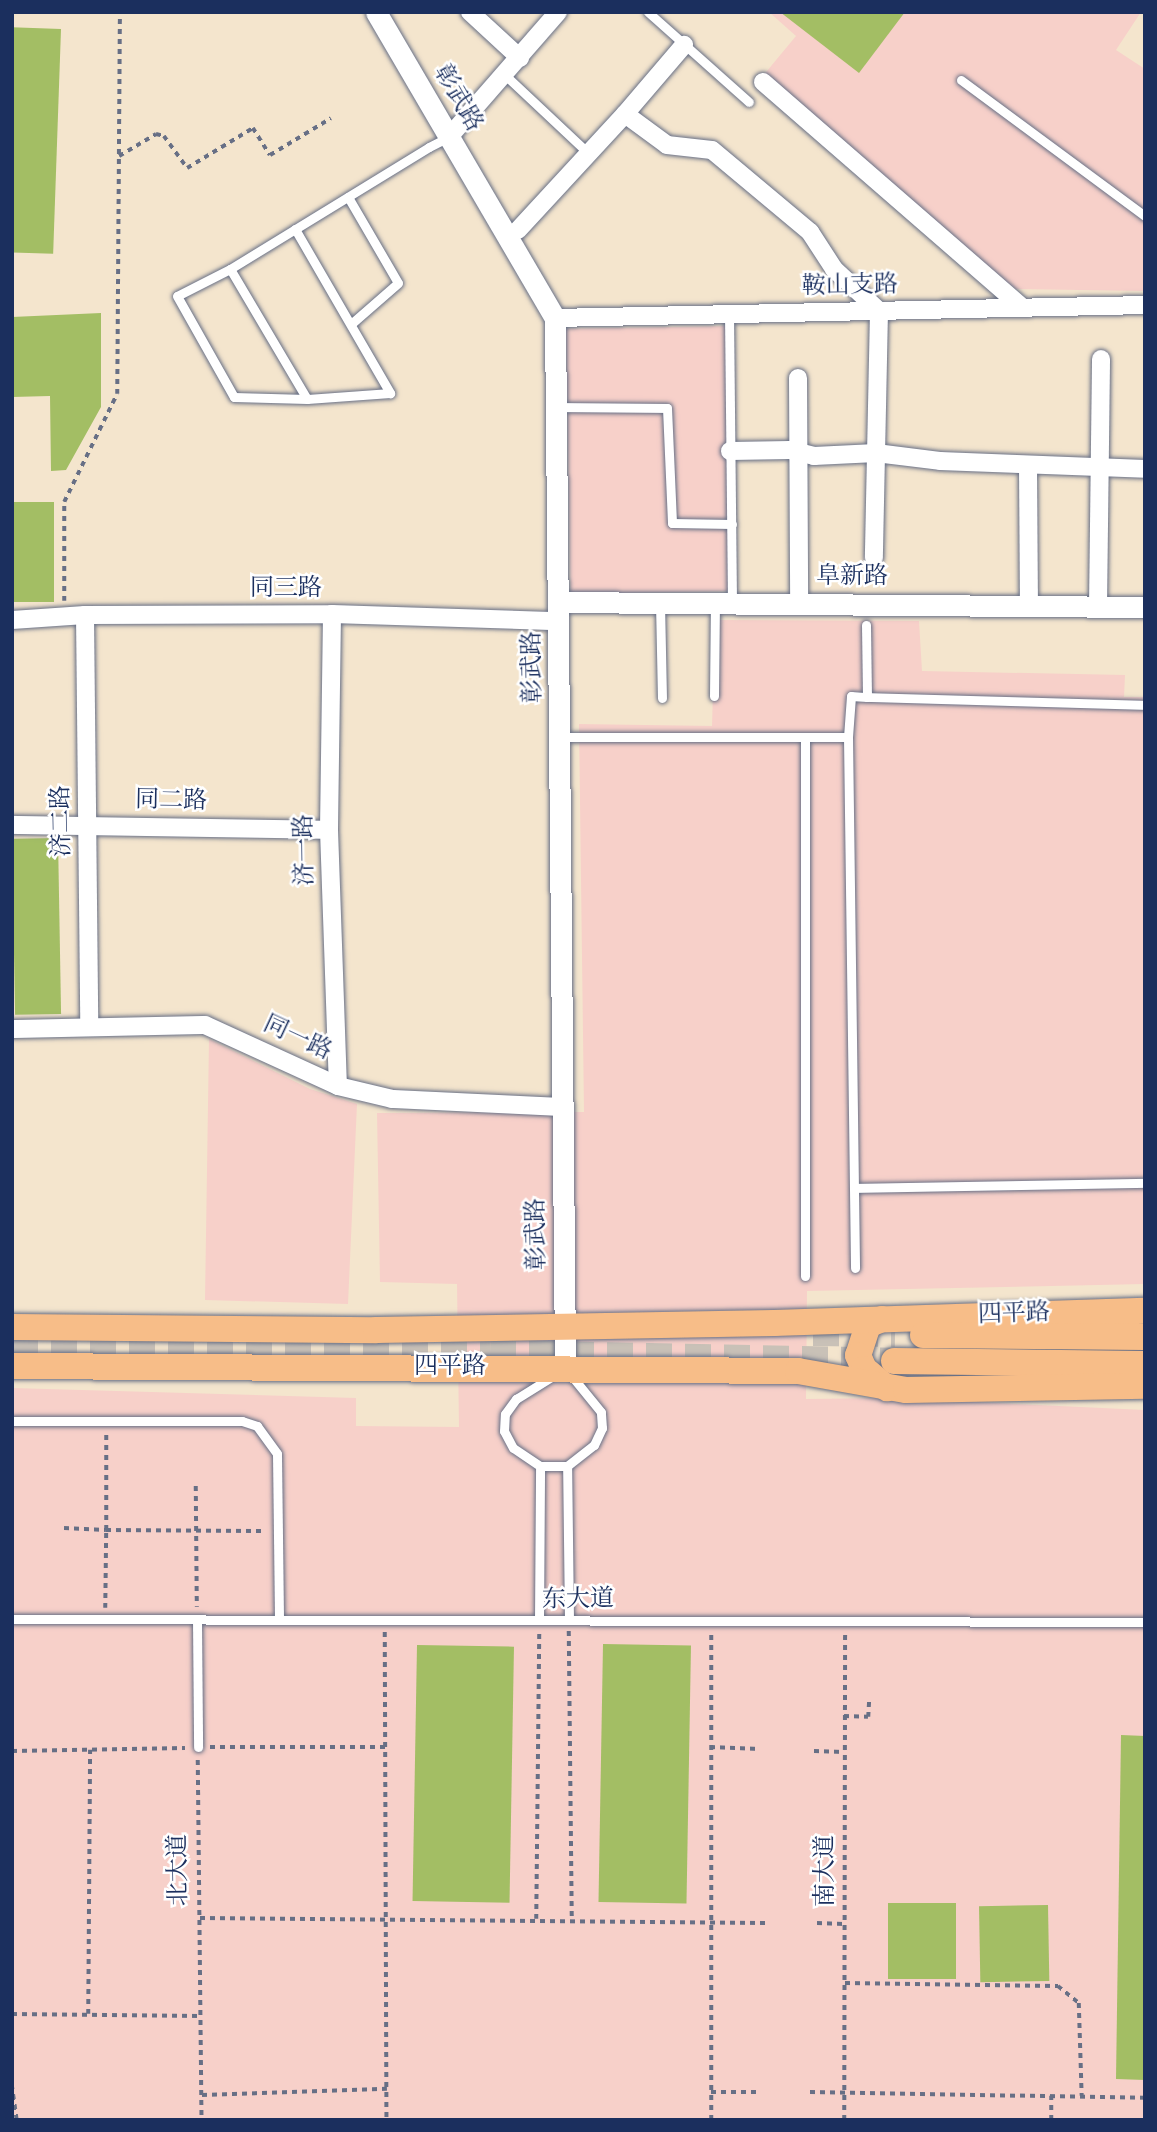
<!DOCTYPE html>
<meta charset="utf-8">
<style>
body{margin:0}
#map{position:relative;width:1157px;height:2132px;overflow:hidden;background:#f4e5cd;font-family:"Old Standard TT","Noto Serif SC",serif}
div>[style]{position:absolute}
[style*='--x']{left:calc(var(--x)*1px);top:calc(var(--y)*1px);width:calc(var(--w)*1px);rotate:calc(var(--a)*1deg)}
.built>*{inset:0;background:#f7d0c9;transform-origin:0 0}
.green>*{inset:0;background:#a3be64;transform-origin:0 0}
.primary-tunnel>*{height:26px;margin-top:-13px;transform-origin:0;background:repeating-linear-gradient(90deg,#c9c1b7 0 26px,transparent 0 39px)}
.path>*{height:3.5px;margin-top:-1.75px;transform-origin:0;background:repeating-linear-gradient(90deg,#676f85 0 5px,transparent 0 10px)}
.roads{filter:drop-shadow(0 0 2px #676f85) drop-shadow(0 0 2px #676f85)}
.service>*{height:9px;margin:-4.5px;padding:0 4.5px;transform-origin:4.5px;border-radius:4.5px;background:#fff}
.minor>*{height:18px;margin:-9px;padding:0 9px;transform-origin:9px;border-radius:9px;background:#fff}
.tertiary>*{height:21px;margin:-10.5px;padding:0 10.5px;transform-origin:10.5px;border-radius:10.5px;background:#fff}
.primary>*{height:26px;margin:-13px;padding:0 13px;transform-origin:13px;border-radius:13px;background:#f7bd88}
span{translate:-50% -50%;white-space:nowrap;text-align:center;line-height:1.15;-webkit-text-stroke:5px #fff;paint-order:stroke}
.street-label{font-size:24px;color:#1b2f5e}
.frame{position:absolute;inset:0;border:14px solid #1b2f5e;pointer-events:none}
</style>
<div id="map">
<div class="built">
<i style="clip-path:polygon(769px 12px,1141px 12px,1116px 50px,1145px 69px,1145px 291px,1008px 289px,762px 77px,796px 36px)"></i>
<i style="left:728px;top:326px;width:265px;height:162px;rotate:89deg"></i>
<i style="clip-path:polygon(715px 620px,919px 621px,922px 671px,1125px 675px,1124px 697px,1145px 697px,1145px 1284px,807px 1291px,806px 1399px,886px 1398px,1145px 1410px,1145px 2120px,12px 2120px,12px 1388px,356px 1398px,356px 1426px,459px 1427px,457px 1284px,380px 1282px,377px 1113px,584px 1112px,579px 724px,712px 726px)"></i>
<i style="clip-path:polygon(209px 1039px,310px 1089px,357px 1104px,348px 1304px,205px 1300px)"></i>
</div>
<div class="green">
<i style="clip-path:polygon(780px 12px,905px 12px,859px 73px)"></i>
<i style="left:61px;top:29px;width:225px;height:49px;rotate:92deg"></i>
<i style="clip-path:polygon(101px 313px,101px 407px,66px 470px,51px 471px,50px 396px,12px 397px,12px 317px)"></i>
<i style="left:54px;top:502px;width:100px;height:42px;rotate:90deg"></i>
<i style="left:58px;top:838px;width:176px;height:46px;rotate:89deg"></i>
<i style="left:603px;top:1644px;width:88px;height:258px;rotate:1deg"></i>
<i style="left:417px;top:1645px;width:97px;height:256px;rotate:1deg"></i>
<i style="clip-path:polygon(1121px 1735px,1145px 1736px,1145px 2080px,1116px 2079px)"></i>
<i style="left:888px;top:1903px;width:68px;height:76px"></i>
<i style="left:1048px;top:1905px;width:76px;height:69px;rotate:89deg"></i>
</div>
<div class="primary-tunnel">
<i style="--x:813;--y:1333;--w:82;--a:0.7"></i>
<i style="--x:12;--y:1352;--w:478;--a:0.1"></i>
<i style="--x:490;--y:1353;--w:404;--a:1.1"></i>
</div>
<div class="path">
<i style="--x:119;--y:156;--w:43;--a:-30.7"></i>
<i style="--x:156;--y:134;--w:8;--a:14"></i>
<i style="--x:164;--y:136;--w:39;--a:54"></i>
<i style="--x:187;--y:168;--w:77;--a:-31.2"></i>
<i style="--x:253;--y:128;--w:32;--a:58"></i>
<i style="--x:270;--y:155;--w:71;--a:-31.2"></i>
<i style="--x:64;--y:601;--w:99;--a:-90"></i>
<i style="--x:64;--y:502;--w:120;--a:-63.9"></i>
<i style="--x:117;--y:394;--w:382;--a:-89.6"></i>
<i style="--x:196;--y:1486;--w:121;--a:89.5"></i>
<i style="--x:64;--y:1528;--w:42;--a:2.7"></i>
<i style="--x:106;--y:1530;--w:96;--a:-90"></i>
<i style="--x:105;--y:1608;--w:78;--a:-89.3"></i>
<i style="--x:106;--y:1530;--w:158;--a:0.4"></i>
<i style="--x:569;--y:1631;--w:289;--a:89.4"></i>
<i style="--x:385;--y:1632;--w:488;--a:89.8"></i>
<i style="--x:844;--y:1716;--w:24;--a:2"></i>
<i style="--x:868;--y:1717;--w:17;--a:-87"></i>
<i style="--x:210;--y:1747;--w:175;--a:0"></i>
<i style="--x:710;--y:1747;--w:50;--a:2.3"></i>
<i style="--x:12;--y:1751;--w:173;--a:-1"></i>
<i style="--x:814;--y:1751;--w:30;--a:2"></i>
<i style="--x:198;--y:1760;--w:360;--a:89.4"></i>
<i style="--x:200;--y:1918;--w:566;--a:0.51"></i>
<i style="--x:536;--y:1919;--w:288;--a:-89.4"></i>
<i style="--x:817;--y:1923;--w:27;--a:2"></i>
<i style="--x:845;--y:1983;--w:213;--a:0.8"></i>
<i style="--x:1058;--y:1986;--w:27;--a:39"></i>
<i style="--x:1079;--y:2003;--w:93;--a:88.2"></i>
<i style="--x:12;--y:2014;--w:189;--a:0.6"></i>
<i style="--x:88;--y:2014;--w:264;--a:-89.6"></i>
<i style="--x:12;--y:2085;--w:35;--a:82"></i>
<i style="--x:711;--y:2092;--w:45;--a:0"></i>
<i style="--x:810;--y:2092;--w:335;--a:1"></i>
<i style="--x:202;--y:2095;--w:185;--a:-1.9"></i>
<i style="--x:711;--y:2120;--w:488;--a:-90"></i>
<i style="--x:844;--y:2120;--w:488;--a:-89.9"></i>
<i style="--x:1051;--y:2120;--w:24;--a:-90"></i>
</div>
<div class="roads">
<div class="service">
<i style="--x:648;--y:12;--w:135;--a:41.7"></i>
<i style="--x:505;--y:75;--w:114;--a:43.2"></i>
<i style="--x:961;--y:80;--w:229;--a:36.5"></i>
<i style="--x:348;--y:197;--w:99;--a:59.8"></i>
<i style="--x:398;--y:283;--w:62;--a:138.9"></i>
<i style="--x:295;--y:229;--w:190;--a:59.9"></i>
<i style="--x:390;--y:393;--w:83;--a:175.9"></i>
<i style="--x:307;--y:399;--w:151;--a:-120.6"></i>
<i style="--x:230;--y:269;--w:233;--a:-31.5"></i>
<i style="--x:429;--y:147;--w:22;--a:-27"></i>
<i style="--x:230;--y:269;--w:59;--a:153"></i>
<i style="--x:177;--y:296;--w:116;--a:60.6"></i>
<i style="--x:234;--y:397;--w:73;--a:1.6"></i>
<i style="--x:729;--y:314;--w:289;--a:89.4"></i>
<i style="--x:557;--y:407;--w:110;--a:0.5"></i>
<i style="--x:667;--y:408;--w:115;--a:87.5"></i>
<i style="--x:672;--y:523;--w:60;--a:1"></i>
<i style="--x:660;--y:603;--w:95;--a:88.8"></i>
<i style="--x:866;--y:625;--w:72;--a:89.2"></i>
<i style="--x:867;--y:697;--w:278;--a:1.6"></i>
<i style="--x:714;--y:696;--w:92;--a:-89.4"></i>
<i style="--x:561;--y:737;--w:287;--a:0"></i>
<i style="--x:848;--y:737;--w:531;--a:89.24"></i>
<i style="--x:805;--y:737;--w:539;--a:90"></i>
<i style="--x:848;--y:737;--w:41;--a:-85.8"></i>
<i style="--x:851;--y:696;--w:16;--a:4"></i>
<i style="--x:855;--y:1188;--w:290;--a:-1"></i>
<i style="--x:12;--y:1421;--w:230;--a:0"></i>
<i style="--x:242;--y:1421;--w:16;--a:18"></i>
<i style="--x:257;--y:1426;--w:34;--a:54"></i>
<i style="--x:277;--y:1454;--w:166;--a:89.3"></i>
<i style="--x:540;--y:1466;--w:27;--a:0"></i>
<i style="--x:12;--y:1619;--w:1133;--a:0.15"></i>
<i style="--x:197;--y:1620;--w:127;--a:89.5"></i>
<i style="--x:539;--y:1620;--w:154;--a:-89.6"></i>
<i style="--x:540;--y:1466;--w:32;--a:-146"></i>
<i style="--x:513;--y:1448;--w:19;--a:-118"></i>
<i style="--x:504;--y:1431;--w:17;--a:-87"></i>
<i style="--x:505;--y:1414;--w:19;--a:-54"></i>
<i style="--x:516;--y:1399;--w:44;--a:-31.9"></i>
<i style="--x:569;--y:1620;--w:154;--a:-90.7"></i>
<i style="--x:567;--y:1466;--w:34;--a:-38"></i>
<i style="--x:594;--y:1445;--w:19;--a:-65"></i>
<i style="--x:602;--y:1428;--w:16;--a:-94"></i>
<i style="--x:601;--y:1412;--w:49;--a:-129.2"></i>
</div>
<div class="minor">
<i style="--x:470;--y:12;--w:68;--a:42.6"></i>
<i style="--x:763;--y:82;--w:343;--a:41"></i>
<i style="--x:625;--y:114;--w:91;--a:-49.5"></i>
<i style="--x:449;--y:137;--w:166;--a:-48.9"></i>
<i style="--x:518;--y:230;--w:158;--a:-47.3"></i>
<i style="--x:625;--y:114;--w:52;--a:36.4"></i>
<i style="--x:667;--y:145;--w:45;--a:6.3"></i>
<i style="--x:712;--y:150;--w:128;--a:39.9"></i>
<i style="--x:810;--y:232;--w:44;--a:57"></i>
<i style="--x:834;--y:269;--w:62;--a:43"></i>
<i style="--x:879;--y:311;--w:247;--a:91.2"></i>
<i style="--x:555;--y:318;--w:590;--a:-1.26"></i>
<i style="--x:798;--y:378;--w:226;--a:89.7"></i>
<i style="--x:730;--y:451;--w:60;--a:-1"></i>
<i style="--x:790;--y:450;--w:25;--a:14"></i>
<i style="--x:814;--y:456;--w:62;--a:-2.8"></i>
<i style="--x:876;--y:453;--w:64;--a:7.1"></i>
<i style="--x:940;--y:461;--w:205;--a:2.2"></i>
<i style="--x:1028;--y:466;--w:140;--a:89.6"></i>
<i style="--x:1098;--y:607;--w:248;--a:-89.3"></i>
<i style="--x:332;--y:614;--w:216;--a:90.8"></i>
<i style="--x:329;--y:830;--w:256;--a:88"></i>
<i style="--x:85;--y:615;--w:411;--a:89.4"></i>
<i style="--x:12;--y:620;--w:73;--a:-3.9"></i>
<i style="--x:85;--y:615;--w:247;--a:-0.2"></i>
<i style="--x:332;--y:614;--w:227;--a:1.8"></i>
<i style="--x:12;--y:825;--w:317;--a:0.9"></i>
<i style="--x:12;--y:1029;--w:193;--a:-1.2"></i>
<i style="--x:205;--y:1025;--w:146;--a:24.6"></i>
<i style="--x:338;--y:1086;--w:56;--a:13.5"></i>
<i style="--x:392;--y:1099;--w:171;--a:2.7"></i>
</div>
<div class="tertiary">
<i style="--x:376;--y:12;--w:355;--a:59.7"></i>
<i style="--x:555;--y:318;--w:1051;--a:89.45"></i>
<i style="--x:559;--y:602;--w:586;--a:0.49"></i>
</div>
<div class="primary">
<i style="--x:882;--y:1319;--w:15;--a:157"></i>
<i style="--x:868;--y:1325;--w:32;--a:108"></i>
<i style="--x:858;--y:1355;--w:15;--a:67"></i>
<i style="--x:864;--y:1369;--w:30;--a:40"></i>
<i style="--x:12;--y:1327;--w:364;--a:0.5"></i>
<i style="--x:376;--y:1330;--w:398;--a:-1"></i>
<i style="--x:774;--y:1323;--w:371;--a:-1.9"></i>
<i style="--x:923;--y:1335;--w:222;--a:0.5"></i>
<i style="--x:894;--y:1361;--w:251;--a:0.7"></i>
<i style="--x:12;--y:1366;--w:786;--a:0.36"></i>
<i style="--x:798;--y:1371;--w:110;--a:10"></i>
<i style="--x:906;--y:1390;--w:239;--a:-1"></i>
</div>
</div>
<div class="street-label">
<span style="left:457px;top:99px;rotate:60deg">彰武路</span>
<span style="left:850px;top:287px;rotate:-1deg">鞍山支路</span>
<span style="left:852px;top:578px">阜新路</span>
<span style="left:286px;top:590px">同三路</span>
<span style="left:534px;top:667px;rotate:-91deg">彰武路</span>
<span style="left:171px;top:802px;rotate:1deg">同二路</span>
<span style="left:63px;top:821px;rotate:-91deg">济二路</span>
<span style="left:306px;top:850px;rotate:-91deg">济一路</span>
<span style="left:297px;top:1039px;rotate:25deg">同一路</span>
<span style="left:538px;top:1234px;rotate:-91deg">彰武路</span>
<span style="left:1014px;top:1315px;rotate:-2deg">四平路</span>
<span style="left:450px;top:1368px">四平路</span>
<span style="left:578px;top:1601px;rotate:-1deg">东大道</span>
<span style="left:180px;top:1870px;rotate:-91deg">北大道</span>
<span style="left:827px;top:1871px;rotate:-90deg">南大道</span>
</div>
<div class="frame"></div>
</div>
